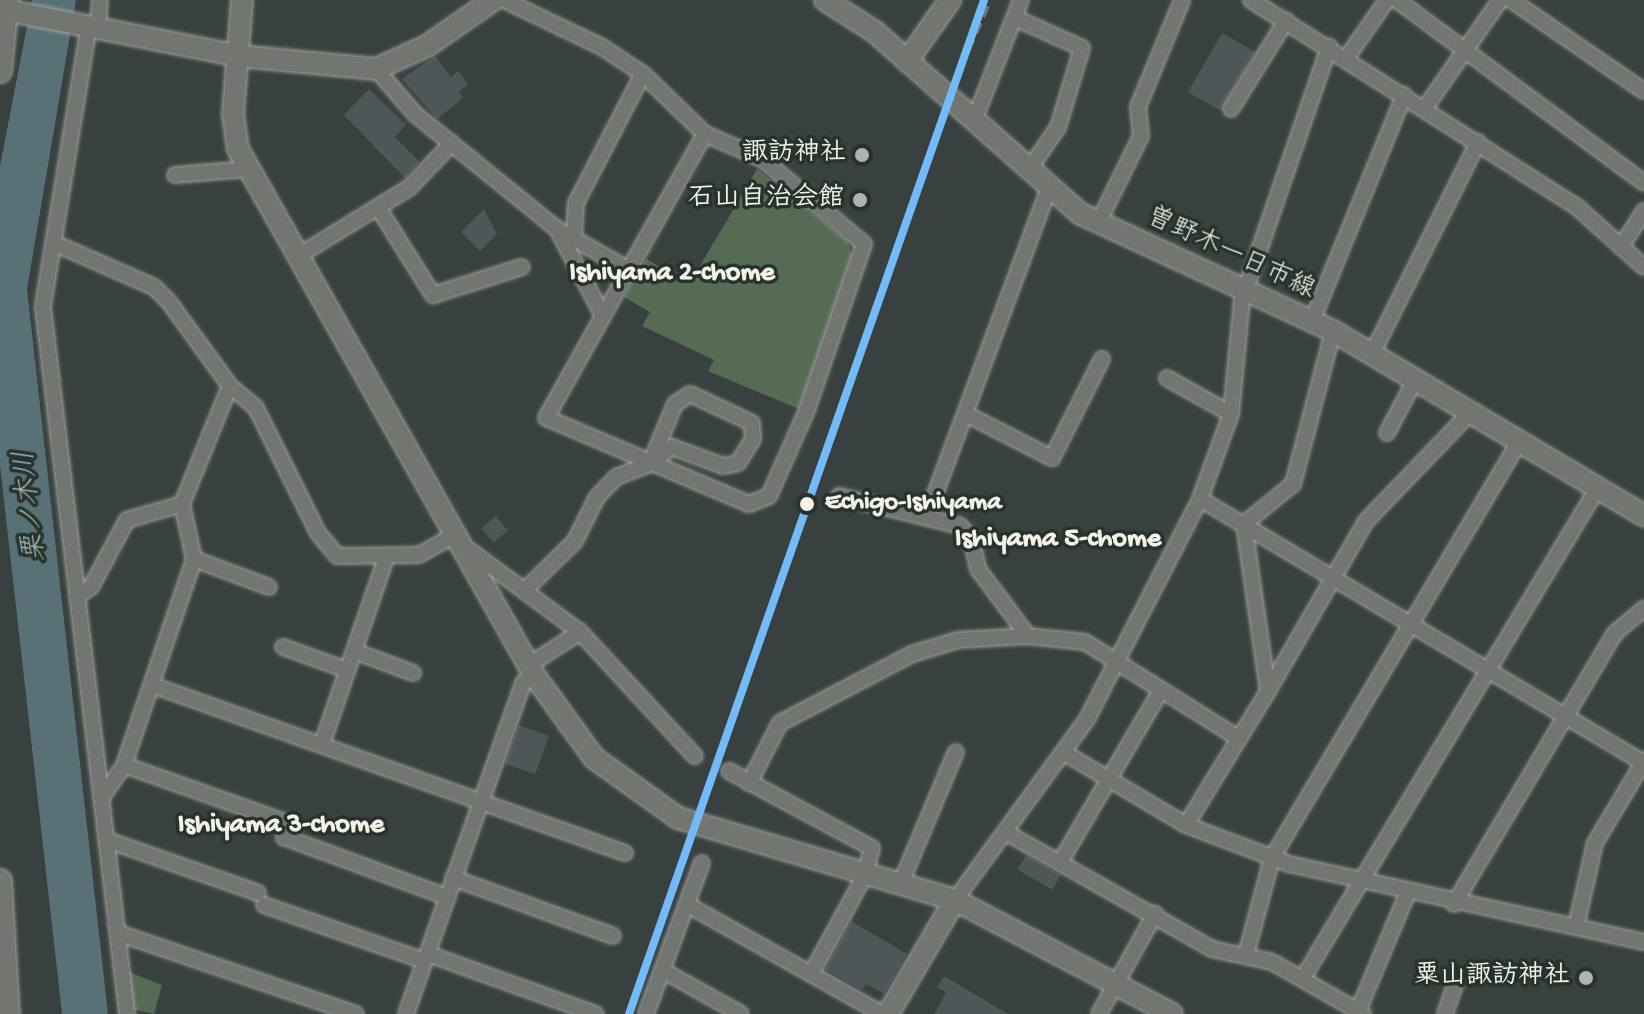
<!DOCTYPE html>
<meta charset="utf-8">
<style>
body{margin:0}
#map{position:relative;width:1644px;height:1014px;overflow:hidden;background:#384040;font-family:"Gochi Hand","Klee One",sans-serif}
div>[style]{position:absolute}
[style*='--x']{left:calc(var(--x)*1px);top:calc(var(--y)*1px);width:calc(var(--w)*1px);rotate:calc(var(--a)*1deg)}
.green>*{inset:0;background:#556b54}
.water>*{inset:0;background:#577177}
.building>*{inset:0;background:#4f5658;transform-origin:0 0}
.roads{filter:drop-shadow(0 0 2px #9da09f) drop-shadow(0 0 2px #9da09f)}
.street>*{height:14px;margin:-7px;padding:0 7px;transform-origin:7px;border-radius:7px;background:#727570}
.secondary>*{height:20px;margin:-10px;padding:0 10px;transform-origin:10px;border-radius:10px;background:#727570}
.primary>*{height:22px;margin:-11px;padding:0 11px;transform-origin:11px;border-radius:11px;background:#727570}
.rail>*{height:5px;margin-top:-2.5px;transform-origin:0;background:repeating-linear-gradient(90deg,#707471 0 12px,transparent 0 18px)}
.rail-1>*{height:8px;margin:-4px;padding:0 4px;transform-origin:4px;border-radius:4px;background:#73baf8}
.dots>*{width:22px;height:22px;translate:-50% -50%;box-sizing:border-box;border:4px solid #26332d;border-radius:50%}
span{translate:-50% -50%;white-space:nowrap;text-align:center;line-height:1.15;-webkit-text-stroke:7px #26332d;paint-order:stroke}
.poi-label{font-size:26px;color:#f4f1e8;font-weight:700}
.right{translate:-100% -50%;text-align:right}
.street-label{font-size:26px;color:#f4f1e8}
.stop-label{font-size:26px;color:#f4f1e8;font-weight:700}
.left{translate:0 -50%;text-align:left}
.neighbourhood-label{font-size:28px;color:#f4f1e8;font-weight:700}
.water-label{font-size:28px;color:#afbab7;font-style:italic}
</style>
<div id="map">
<div class="green">
<i style="clip-path:polygon(757px 169px,848px 242px,852px 255px,799px 409px,708px 371px,714px 360px,642px 326px,650px 312px,624px 297px,646px 259px,690px 283px)"></i>
<i style="clip-path:polygon(129px 972px,162px 985px,154px 1014px,132px 1009px)"></i>
</div>
<div class="water">
<i style="clip-path:polygon(32px 0,76px 0,27px 289px,108px 1014px,62px 1014px,0 465px,0 166px)"></i>
</div>
<div class="building">
<i style="left:1222px;top:33px;width:38px;height:68px;rotate:30deg"></i>
<i style="clip-path:polygon(435px 56px,451px 77px,458px 71px,468px 84px,459px 92px,463px 98px,437px 119px,402px 79px)"></i>
<i style="clip-path:polygon(369px 89px,406px 125px,395px 137px,420px 162px,405px 178px,344px 115px)"></i>
<i style="clip-path:polygon(484px 209px,497px 234px,480px 251px,461px 232px)"></i>
<i style="left:496px;top:516px;width:19px;height:19px;rotate:51deg"></i>
<i style="left:519px;top:725px;width:32px;height:41px;rotate:20deg"></i>
<i style="left:1026px;top:855px;width:40px;height:17px;rotate:30deg"></i>
<i style="clip-path:polygon(851px 921px,907px 954px,884px 994px,866px 984px,862px 990px,825px 969px)"></i>
<i style="clip-path:polygon(944px 976px,1008px 1014px,934px 1014px,946px 992px,937px 988px)"></i>
</div>
<div class="roads">
<div class="street">
<i style="--x:504;--y:0;--w:109;--a:25.6"></i>
<i style="--x:602;--y:47;--w:49;--a:33.4"></i>
<i style="--x:643;--y:74;--w:86;--a:44.1"></i>
<i style="--x:1251;--y:0;--w:385;--a:32.4"></i>
<i style="--x:1576;--y:206;--w:91;--a:41.9"></i>
<i style="--x:1397;--y:0;--w:307;--a:36.5"></i>
<i style="--x:1511;--y:0;--w:161;--a:34.4"></i>
<i style="--x:1015;--y:18;--w:73;--a:24.1"></i>
<i style="--x:1082;--y:48;--w:83;--a:106.9"></i>
<i style="--x:1058;--y:127;--w:53;--a:124.3"></i>
<i style="--x:89;--y:25;--w:286;--a:99.3"></i>
<i style="--x:43;--y:307;--w:712;--a:83.22"></i>
<i style="--x:98;--y:28;--w:28;--a:-86"></i>
<i style="--x:1347;--y:57;--w:70;--a:-54.9"></i>
<i style="--x:376;--y:69;--w:60;--a:49.1"></i>
<i style="--x:415;--y:114;--w:183;--a:39"></i>
<i style="--x:557;--y:229;--w:83;--a:29.7"></i>
<i style="--x:1425;--y:108;--w:131;--a:-55.2"></i>
<i style="--x:1231;--y:109;--w:104;--a:-58"></i>
<i style="--x:974;--y:121;--w:130;--a:-68.8"></i>
<i style="--x:705;--y:134;--w:62;--a:23.7"></i>
<i style="--x:762;--y:159;--w:133;--a:39.8"></i>
<i style="--x:864;--y:244;--w:176;--a:109"></i>
<i style="--x:807;--y:410;--w:94;--a:113.8"></i>
<i style="--x:769;--y:496;--w:22;--a:158"></i>
<i style="--x:749;--y:504;--w:220;--a:-157"></i>
<i style="--x:546;--y:418;--w:325;--a:-60.8"></i>
<i style="--x:175;--y:175;--w:73;--a:-4.7"></i>
<i style="--x:379;--y:209;--w:102;--a:57.9"></i>
<i style="--x:433;--y:295;--w:93;--a:-17.5"></i>
<i style="--x:1098;--y:223;--w:97;--a:-63.7"></i>
<i style="--x:1141;--y:136;--w:29;--a:-96"></i>
<i style="--x:1138;--y:107;--w:116;--a:-67.6"></i>
<i style="--x:557;--y:229;--w:98;--a:62.1"></i>
<i style="--x:574;--y:239;--w:36;--a:-87"></i>
<i style="--x:576;--y:203;--w:145;--a:-62.6"></i>
<i style="--x:56;--y:244;--w:107;--a:23.7"></i>
<i style="--x:154;--y:287;--w:21;--a:45"></i>
<i style="--x:169;--y:302;--w:104;--a:54"></i>
<i style="--x:230;--y:386;--w:34;--a:40"></i>
<i style="--x:256;--y:408;--w:140;--a:63.6"></i>
<i style="--x:318;--y:533;--w:30;--a:50"></i>
<i style="--x:337;--y:556;--w:82;--a:-0.7"></i>
<i style="--x:419;--y:555;--w:45;--a:-29.4"></i>
<i style="--x:1621;--y:247;--w:43;--a:-57.4"></i>
<i style="--x:298;--y:256;--w:130;--a:-31.5"></i>
<i style="--x:409;--y:188;--w:62;--a:-46.3"></i>
<i style="--x:1312;--y:321;--w:244;--a:-67.8"></i>
<i style="--x:1372;--y:354;--w:237;--a:-63.4"></i>
<i style="--x:1167;--y:378;--w:73;--a:29.4"></i>
<i style="--x:966;--y:414;--w:97;--a:27.1"></i>
<i style="--x:1052;--y:458;--w:111;--a:-63.2"></i>
<i style="--x:1387;--y:433;--w:60;--a:-62.2"></i>
<i style="--x:839;--y:496;--w:125;--a:13.9"></i>
<i style="--x:960;--y:526;--w:16;--a:47"></i>
<i style="--x:971;--y:538;--w:32;--a:77"></i>
<i style="--x:978;--y:569;--w:84;--a:53.3"></i>
<i style="--x:1200;--y:499;--w:517;--a:30.74"></i>
<i style="--x:922;--y:513;--w:20;--a:-53"></i>
<i style="--x:934;--y:497;--w:327;--a:-69.6"></i>
<i style="--x:465;--y:547;--w:143;--a:36.5"></i>
<i style="--x:580;--y:632;--w:169;--a:47.2"></i>
<i style="--x:194;--y:559;--w:80;--a:20.5"></i>
<i style="--x:526;--y:589;--w:69;--a:-44.4"></i>
<i style="--x:575;--y:541;--w:49;--a:-63.4"></i>
<i style="--x:597;--y:497;--w:28;--a:-46"></i>
<i style="--x:616;--y:477;--w:36;--a:-21"></i>
<i style="--x:650;--y:464;--w:28;--a:-38"></i>
<i style="--x:672;--y:447;--w:54;--a:20.4"></i>
<i style="--x:723;--y:466;--w:15;--a:-11"></i>
<i style="--x:738;--y:463;--w:28;--a:-58"></i>
<i style="--x:753;--y:439;--w:16;--a:-94"></i>
<i style="--x:752;--y:423;--w:68;--a:-154.9"></i>
<i style="--x:690;--y:394;--w:18;--a:146"></i>
<i style="--x:675;--y:404;--w:65;--a:112.6"></i>
<i style="--x:78;--y:596;--w:16;--a:-35"></i>
<i style="--x:91;--y:587;--w:76;--a:-61.8"></i>
<i style="--x:127;--y:520;--w:57;--a:-16.2"></i>
<i style="--x:182;--y:504;--w:127;--a:-67.9"></i>
<i style="--x:283;--y:647;--w:68;--a:19.8"></i>
<i style="--x:354;--y:651;--w:63;--a:20.4"></i>
<i style="--x:529;--y:665;--w:61;--a:-32.9"></i>
<i style="--x:152;--y:685;--w:502;--a:19.55"></i>
<i style="--x:1268;--y:691;--w:196;--a:-60"></i>
<i style="--x:1366;--y:521;--w:150;--a:-46.1"></i>
<i style="--x:322;--y:744;--w:197;--a:-71"></i>
<i style="--x:1063;--y:752;--w:143;--a:30.7"></i>
<i style="--x:1186;--y:825;--w:110;--a:20.7"></i>
<i style="--x:1289;--y:864;--w:363;--a:12.4"></i>
<i style="--x:124;--y:765;--w:174;--a:19.5"></i>
<i style="--x:288;--y:823;--w:15;--a:106"></i>
<i style="--x:284;--y:837;--w:174;--a:20.2"></i>
<i style="--x:729;--y:771;--w:162;--a:28.3"></i>
<i style="--x:872;--y:848;--w:28;--a:105"></i>
<i style="--x:865;--y:875;--w:113;--a:118.6"></i>
<i style="--x:749;--y:783;--w:68;--a:-62.7"></i>
<i style="--x:780;--y:723;--w:149;--a:-27.6"></i>
<i style="--x:912;--y:654;--w:48;--a:-16.9"></i>
<i style="--x:958;--y:640;--w:70;--a:-3.3"></i>
<i style="--x:1028;--y:636;--w:57;--a:6"></i>
<i style="--x:1085;--y:642;--w:181;--a:32.1"></i>
<i style="--x:102;--y:797;--w:39;--a:-55"></i>
<i style="--x:124;--y:765;--w:218;--a:-71.2"></i>
<i style="--x:194;--y:559;--w:56;--a:-102.3"></i>
<i style="--x:1186;--y:825;--w:157;--a:-58.5"></i>
<i style="--x:1268;--y:691;--w:169;--a:-98.2"></i>
<i style="--x:1244;--y:524;--w:63;--a:-39.2"></i>
<i style="--x:1293;--y:484;--w:158;--a:-75.3"></i>
<i style="--x:1007;--y:833;--w:236;--a:29.5"></i>
<i style="--x:1212;--y:949;--w:61;--a:12.2"></i>
<i style="--x:1272;--y:962;--w:105;--a:29.7"></i>
<i style="--x:107;--y:840;--w:160;--a:19.3"></i>
<i style="--x:1062;--y:859;--w:196;--a:-59.6"></i>
<i style="--x:453;--y:878;--w:170;--a:19.9"></i>
<i style="--x:900;--y:885;--w:144;--a:-67.2"></i>
<i style="--x:955;--y:900;--w:224;--a:-53.9"></i>
<i style="--x:1087;--y:719;--w:247;--a:-62.8"></i>
<i style="--x:1200;--y:499;--w:90;--a:-70"></i>
<i style="--x:1231;--y:414;--w:115;--a:-84.5"></i>
<i style="--x:1242;--y:300;--w:268;--a:-71"></i>
<i style="--x:1454;--y:904;--w:315;--a:-59.3"></i>
<i style="--x:1615;--y:633;--w:38;--a:-40"></i>
<i style="--x:264;--y:905;--w:170;--a:19.2"></i>
<i style="--x:688;--y:905;--w:223;--a:29.3"></i>
<i style="--x:1576;--y:927;--w:86;--a:-77.3"></i>
<i style="--x:1595;--y:843;--w:96;--a:-59.1"></i>
<i style="--x:118;--y:933;--w:251;--a:18.8"></i>
<i style="--x:428;--y:954;--w:178;--a:19.7"></i>
<i style="--x:1246;--y:955;--w:100;--a:-75"></i>
<i style="--x:1272;--y:858;--w:484;--a:-59.3"></i>
<i style="--x:662;--y:970;--w:90;--a:29.1"></i>
<i style="--x:1303;--y:978;--w:571;--a:-58.98"></i>
<i style="--x:1358;--y:1011;--w:129;--a:-67.2"></i>
<i style="--x:406;--y:1014;--w:351;--a:-70.5"></i>
<i style="--x:523;--y:683;--w:14;--a:-36"></i>
<i style="--x:646;--y:1014;--w:161;--a:-69.7"></i>
<i style="--x:1099;--y:1014;--w:115;--a:-60.8"></i>
<i style="--x:1445;--y:1014;--w:34;--a:-71"></i>
</div>
<div class="secondary">
<i style="--x:242;--y:0;--w:114;--a:94.5"></i>
<i style="--x:233;--y:114;--w:35;--a:82"></i>
<i style="--x:238;--y:149;--w:604;--a:60.63"></i>
<i style="--x:534;--y:675;--w:102;--a:54.1"></i>
<i style="--x:594;--y:758;--w:103;--a:35.5"></i>
<i style="--x:678;--y:818;--w:289;--a:16.5"></i>
<i style="--x:955;--y:900;--w:245;--a:27.7"></i>
<i style="--x:825;--y:0;--w:59;--a:32.6"></i>
<i style="--x:875;--y:32;--w:275;--a:41.5"></i>
<i style="--x:1081;--y:214;--w:278;--a:24.9"></i>
<i style="--x:1333;--y:331;--w:362;--a:30.7"></i>
<i style="--x:0;--y:9;--w:244;--a:11.1"></i>
<i style="--x:239;--y:56;--w:138;--a:5.4"></i>
<i style="--x:376;--y:69;--w:56;--a:-24.3"></i>
<i style="--x:427;--y:46;--w:80;--a:-34.9"></i>
<i style="--x:907;--y:61;--w:75;--a:-54.8"></i>
<i style="--x:888;--y:1014;--w:132;--a:-59.6"></i>
</div>
<div class="primary">
<i style="--x:0;--y:71;--w:71;--a:-84.4"></i>
<i style="--x:0;--y:881;--w:133;--a:86.6"></i>
</div>
</div>
<div class="rail">
<i style="--x:961;--y:66;--w:72;--a:-66.3"></i>
</div>
<div class="rail-1">
<i style="--x:629;--y:1014;--w:1074;--a:-70.7"></i>
</div>
<div class="dots">
<i style="left:862px;top:155px;background:#b2b3ad"></i>
<i style="left:860px;top:200px;background:#b2b3ad"></i>
<i style="left:807px;top:504px;background:#f4f1e8"></i>
<i style="left:1586px;top:978px;background:#b2b3ad"></i>
</div>
<div class="poi-label">
<span class="right" style="left:846px;top:155px">諏訪神社</span>
<span class="right" style="left:844px;top:200px">石山自治会館</span>
<span class="right" style="left:1570px;top:978px">粟山諏訪神社</span>
</div>
<div class="street-label">
<span style="left:1230px;top:255px;rotate:25deg">曽野木一日市線</span>
</div>
<div class="stop-label">
<span class="left" style="left:825px;top:504px">Echigo-Ishiyama</span>
</div>
<div class="neighbourhood-label">
<span style="left:672px;top:274px">Ishiyama 2-chome</span>
<span style="left:1058px;top:540px">Ishiyama 5-chome</span>
<span style="left:281px;top:826px">Ishiyama 3-chome</span>
</div>
<div class="water-label">
<span style="left:32px;top:506px;rotate:-96deg">栗ノ木川</span>
</div>
</div>
